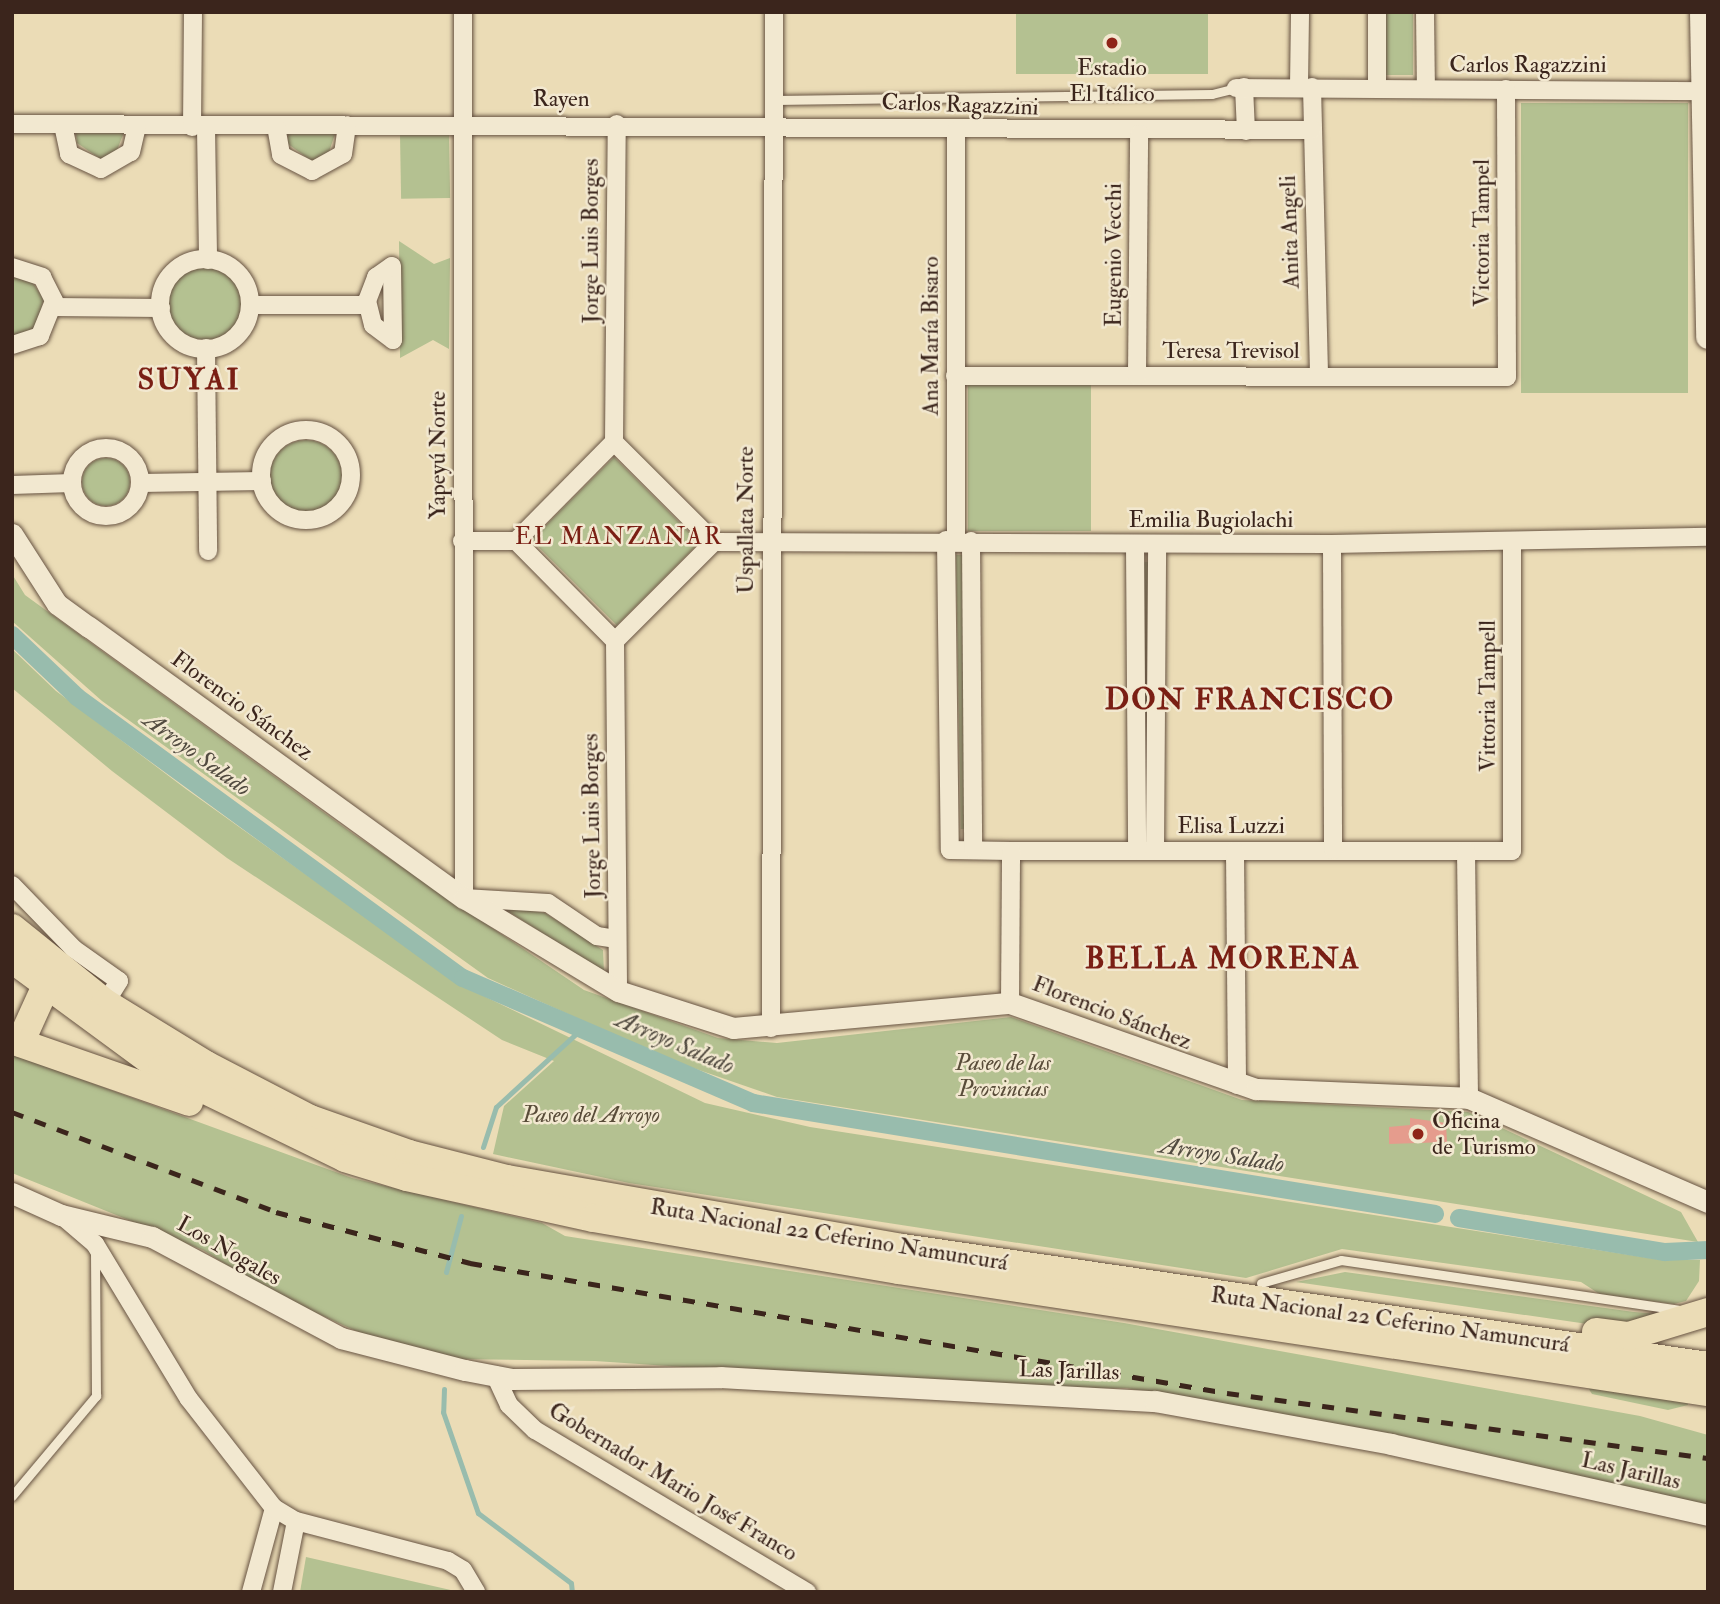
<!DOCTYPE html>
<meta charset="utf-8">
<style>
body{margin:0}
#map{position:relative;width:1720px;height:1604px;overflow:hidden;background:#ebdcb6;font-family:"IM FELL Double Pica",serif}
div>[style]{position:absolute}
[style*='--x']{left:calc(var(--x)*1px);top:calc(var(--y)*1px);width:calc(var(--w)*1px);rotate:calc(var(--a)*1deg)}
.green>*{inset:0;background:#b4c191;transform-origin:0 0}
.round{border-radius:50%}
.stream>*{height:5px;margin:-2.5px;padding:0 2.5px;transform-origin:2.5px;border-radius:2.5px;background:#98bcad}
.canal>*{height:18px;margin:-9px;padding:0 9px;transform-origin:9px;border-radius:9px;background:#98bcad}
.building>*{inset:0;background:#e59c8d}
.roads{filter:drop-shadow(0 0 2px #675342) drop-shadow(0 0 2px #675342)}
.service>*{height:9px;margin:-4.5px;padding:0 4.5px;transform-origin:4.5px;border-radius:4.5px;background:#f2e8d0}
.minor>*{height:18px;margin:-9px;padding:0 9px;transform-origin:9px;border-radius:9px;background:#f2e8d0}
.minor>.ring{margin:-9px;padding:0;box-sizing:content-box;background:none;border:18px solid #f2e8d0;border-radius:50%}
.tertiary>*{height:21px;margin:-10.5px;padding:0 10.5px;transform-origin:10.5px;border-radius:10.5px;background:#f2e8d0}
.secondary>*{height:24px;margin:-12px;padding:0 12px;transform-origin:12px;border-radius:12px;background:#f2e8d0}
.trunk>*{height:28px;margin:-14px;padding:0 14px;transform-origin:14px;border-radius:14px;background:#ebdcb6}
.rail>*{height:5px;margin-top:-2.5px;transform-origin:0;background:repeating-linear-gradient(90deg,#3b251c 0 12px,transparent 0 24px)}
.dots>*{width:19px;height:19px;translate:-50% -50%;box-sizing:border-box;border:4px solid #f2e8d0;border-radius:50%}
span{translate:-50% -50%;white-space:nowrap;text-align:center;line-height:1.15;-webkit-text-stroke:5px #f2e8d0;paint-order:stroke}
.street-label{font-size:23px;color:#3b251c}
.poi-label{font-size:23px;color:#3b251c}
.left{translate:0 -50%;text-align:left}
.park-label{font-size:23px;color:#594c39;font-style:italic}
.neighbourhood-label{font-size:24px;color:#7a1f14;letter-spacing:2px}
.water-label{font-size:24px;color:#524b40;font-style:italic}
.district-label{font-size:30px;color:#7a1f14;font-weight:700;letter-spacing:2px}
.frame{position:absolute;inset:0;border:14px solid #3b251c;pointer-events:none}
</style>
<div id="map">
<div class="green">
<i style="left:1016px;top:12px;width:192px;height:62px"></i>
<i style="left:1383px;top:12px;width:30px;height:63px"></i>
<i style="left:1688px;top:103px;width:290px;height:167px;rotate:90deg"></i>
<i style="clip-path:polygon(124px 132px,116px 153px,102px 160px,77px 143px,76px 133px)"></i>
<i style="clip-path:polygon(335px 134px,328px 155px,313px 162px,288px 144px,288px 134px)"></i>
<i style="left:449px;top:134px;width:64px;height:49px;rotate:89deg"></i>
<i style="clip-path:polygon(399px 241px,434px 264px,450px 258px,449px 349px,433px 340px,400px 358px)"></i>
<i class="round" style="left:169px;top:268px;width:72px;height:72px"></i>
<i style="clip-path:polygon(12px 277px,32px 282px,44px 299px,36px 327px,17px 336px,12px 335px)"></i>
<i style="left:968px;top:385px;width:123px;height:146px"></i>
<i class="round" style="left:270px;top:440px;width:72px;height:72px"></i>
<i style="left:614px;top:457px;width:121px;height:117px;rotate:45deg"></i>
<i class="round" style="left:82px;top:458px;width:48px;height:48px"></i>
<i style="left:963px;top:555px;width:274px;height:7px;rotate:89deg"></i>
<i style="left:1142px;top:562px;width:7px;height:273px"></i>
<i style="clip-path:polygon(12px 574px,25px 595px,352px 833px,584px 990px,718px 1038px,777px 1043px,1011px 1017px,1242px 1100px,1468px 1112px,1681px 1212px,1698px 1242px,777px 1097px,670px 1060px,488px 978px,102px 701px,12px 621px)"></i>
<i style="clip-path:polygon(12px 649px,56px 691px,186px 789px,461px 985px,705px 1103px,810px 1127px,1662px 1260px,1700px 1260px,1699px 1281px,1686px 1301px,1674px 1304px,1601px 1295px,1581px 1282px,1342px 1249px,1246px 1278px,629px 1183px,493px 1154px,504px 1106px,554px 1061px,502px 1040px,227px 858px,112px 771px,12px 688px)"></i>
<i style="clip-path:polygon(498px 905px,545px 913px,603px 950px,604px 972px)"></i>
<i style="clip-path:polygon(12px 1054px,352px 1178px,542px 1223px,565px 1236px,1124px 1323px,1640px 1416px,1708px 1435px,1708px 1506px,1127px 1388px,1019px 1390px,595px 1361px,453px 1359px,376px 1340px,268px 1291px,203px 1250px,12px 1173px)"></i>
<i style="clip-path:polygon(1345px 1272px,1634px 1312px,1673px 1315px,1622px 1329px,1296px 1282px)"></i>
<i style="clip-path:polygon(1587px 1386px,1687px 1398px,1688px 1405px,1668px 1410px,1592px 1394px)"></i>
<i style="clip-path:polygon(306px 1557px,455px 1591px,455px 1592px,300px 1592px)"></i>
</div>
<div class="stream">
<i style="--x:483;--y:1147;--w:42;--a:-72"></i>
<i style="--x:496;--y:1107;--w:115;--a:-42.5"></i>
<i style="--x:446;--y:1272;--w:58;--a:-75"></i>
<i style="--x:444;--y:1389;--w:23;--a:92"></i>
<i style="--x:443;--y:1412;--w:107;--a:70.9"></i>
<i style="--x:478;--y:1513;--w:116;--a:37"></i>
<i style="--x:571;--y:1583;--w:9;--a:84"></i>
</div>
<div class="canal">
<i style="--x:12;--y:635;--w:90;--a:43.6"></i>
<i style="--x:77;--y:697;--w:477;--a:36.1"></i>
<i style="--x:463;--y:978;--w:316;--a:23.3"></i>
<i style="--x:753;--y:1103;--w:691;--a:9.24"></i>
<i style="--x:1459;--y:1218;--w:209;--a:9.4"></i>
<i style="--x:1665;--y:1252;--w:43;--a:-2.7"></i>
</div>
<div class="building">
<i style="clip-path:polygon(1410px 1118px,1446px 1123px,1447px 1142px,1389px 1144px,1389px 1127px,1410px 1125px)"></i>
</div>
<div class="roads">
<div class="service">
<i style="--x:775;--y:100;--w:437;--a:-0.8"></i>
<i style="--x:1212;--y:94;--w:25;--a:-14"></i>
<i style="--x:1261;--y:1283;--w:83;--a:-16"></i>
<i style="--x:1341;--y:1260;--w:341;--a:8.4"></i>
<i style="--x:12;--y:1496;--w:131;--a:-50"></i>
<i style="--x:96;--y:1396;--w:144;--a:-90.4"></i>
</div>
<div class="minor">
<i style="--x:463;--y:12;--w:886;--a:89.94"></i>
<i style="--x:464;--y:898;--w:84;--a:3.4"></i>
<i style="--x:548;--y:903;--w:59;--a:34"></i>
<i style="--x:597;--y:936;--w:20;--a:9"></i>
<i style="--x:1425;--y:12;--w:77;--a:89.3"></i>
<i style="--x:1299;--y:86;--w:74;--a:-89.2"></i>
<i style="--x:1244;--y:87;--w:44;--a:87.4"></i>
<i style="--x:1312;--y:87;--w:289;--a:88.6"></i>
<i style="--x:1236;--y:88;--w:466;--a:0.4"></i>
<i style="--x:1377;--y:88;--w:76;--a:-90"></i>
<i style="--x:12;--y:124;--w:1300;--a:0.26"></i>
<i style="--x:63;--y:125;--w:30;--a:78"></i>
<i style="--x:69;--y:154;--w:35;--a:25"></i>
<i style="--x:101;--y:169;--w:34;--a:-30"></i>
<i style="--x:131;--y:152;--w:27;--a:-77"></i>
<i style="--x:276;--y:126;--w:29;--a:80"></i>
<i style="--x:281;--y:155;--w:35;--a:27"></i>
<i style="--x:312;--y:171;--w:35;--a:-29"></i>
<i style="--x:343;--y:154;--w:29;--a:-82"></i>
<i style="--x:192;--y:127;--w:115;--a:-89.5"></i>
<i style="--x:206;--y:128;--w:132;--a:89.1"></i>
<i style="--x:956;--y:131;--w:410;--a:90"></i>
<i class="ring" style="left:160px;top:259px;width:72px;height:72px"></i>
<i style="--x:392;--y:266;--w:74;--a:89.2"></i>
<i style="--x:393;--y:340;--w:25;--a:-143"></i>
<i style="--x:373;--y:325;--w:25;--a:-104"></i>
<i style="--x:367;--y:301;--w:26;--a:-69"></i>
<i style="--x:376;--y:277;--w:19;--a:-35"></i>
<i style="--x:12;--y:267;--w:32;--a:18"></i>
<i style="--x:42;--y:277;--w:27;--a:63"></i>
<i style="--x:54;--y:301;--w:38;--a:112"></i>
<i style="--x:40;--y:336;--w:29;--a:162"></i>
<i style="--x:250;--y:305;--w:117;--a:0"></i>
<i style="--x:54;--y:307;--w:107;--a:0.5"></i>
<i style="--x:206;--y:348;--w:203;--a:89.4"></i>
<i style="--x:955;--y:376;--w:552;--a:0.1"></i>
<i style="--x:1507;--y:377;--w:288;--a:-90.2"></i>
<i style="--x:1137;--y:376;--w:242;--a:-89.5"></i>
<i class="ring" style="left:261px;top:430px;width:72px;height:72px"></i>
<i style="--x:614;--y:442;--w:141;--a:45"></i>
<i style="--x:714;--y:542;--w:140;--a:135"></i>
<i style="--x:615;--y:641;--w:141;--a:-134.7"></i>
<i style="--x:516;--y:541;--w:139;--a:-45.3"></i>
<i style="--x:614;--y:442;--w:318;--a:-89.5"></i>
<i class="ring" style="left:72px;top:448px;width:50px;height:50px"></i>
<i style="--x:141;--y:483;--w:121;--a:-0.9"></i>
<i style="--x:12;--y:485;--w:60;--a:-1.9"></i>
<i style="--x:946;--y:540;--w:310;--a:89.3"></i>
<i style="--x:950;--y:850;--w:61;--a:0.9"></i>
<i style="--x:1011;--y:851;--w:501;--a:0"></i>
<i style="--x:1512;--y:851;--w:309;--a:-90"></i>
<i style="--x:462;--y:541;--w:54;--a:0"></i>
<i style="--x:971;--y:541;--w:309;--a:89.6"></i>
<i style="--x:714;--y:542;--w:618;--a:0.19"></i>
<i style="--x:1332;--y:544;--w:376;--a:-1.1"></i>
<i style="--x:1332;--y:544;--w:306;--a:89.8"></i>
<i style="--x:1135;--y:545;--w:306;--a:89.6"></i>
<i style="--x:615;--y:641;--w:350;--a:89.5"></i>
<i style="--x:1155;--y:851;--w:306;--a:-89.6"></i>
<i style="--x:1235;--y:851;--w:234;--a:89.5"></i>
<i style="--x:1466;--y:851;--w:247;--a:89.3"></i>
<i style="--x:12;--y:885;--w:89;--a:45.9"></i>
<i style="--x:74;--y:949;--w:55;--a:35.4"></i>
<i style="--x:119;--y:981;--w:26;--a:122"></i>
<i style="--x:1010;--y:1003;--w:152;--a:-89.6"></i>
<i style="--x:771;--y:1028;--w:1016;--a:-89.83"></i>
<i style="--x:61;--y:1215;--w:45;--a:40.5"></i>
<i style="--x:95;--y:1244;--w:181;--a:58.8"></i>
<i style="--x:189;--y:1399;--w:138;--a:52.1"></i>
<i style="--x:274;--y:1508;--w:87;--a:105.3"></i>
<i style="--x:495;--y:1375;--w:33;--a:65"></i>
<i style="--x:509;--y:1405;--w:36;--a:44"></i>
<i style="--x:535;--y:1430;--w:317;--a:30.8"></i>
<i style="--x:274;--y:1508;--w:26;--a:31"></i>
<i style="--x:296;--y:1521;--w:157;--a:14.7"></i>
<i style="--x:448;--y:1561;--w:17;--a:31"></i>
<i style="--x:463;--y:1570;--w:26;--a:59"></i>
<i style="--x:282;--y:1592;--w:72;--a:-78.8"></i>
</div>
<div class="tertiary">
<i style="--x:12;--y:534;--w:83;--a:57.3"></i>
<i style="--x:57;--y:604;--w:39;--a:36"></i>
<i style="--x:89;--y:627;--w:463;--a:35.9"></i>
<i style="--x:464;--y:898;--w:180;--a:31.1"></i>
<i style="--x:618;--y:991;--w:121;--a:17.8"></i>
<i style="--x:733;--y:1028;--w:278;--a:-5.2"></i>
<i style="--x:1010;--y:1003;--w:261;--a:19.3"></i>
<i style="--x:1256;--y:1089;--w:213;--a:2.4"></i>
<i style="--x:1469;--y:1098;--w:261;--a:23.5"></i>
<i style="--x:12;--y:1193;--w:54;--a:24.2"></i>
<i style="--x:61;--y:1215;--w:94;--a:13.6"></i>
<i style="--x:152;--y:1237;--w:214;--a:28.1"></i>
<i style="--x:341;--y:1338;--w:128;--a:14.5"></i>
<i style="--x:465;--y:1370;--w:48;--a:10.8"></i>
<i style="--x:512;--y:1379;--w:209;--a:-0.5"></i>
<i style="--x:721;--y:1377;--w:435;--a:3.2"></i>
<i style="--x:1155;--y:1401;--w:240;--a:10.3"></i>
<i style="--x:1391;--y:1444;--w:325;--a:12.6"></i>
</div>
<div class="secondary">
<i style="--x:1702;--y:12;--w:325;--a:88.9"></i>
</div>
<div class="trunk">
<i style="--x:12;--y:928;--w:119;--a:38.9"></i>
<i style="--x:105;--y:1003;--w:119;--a:31.5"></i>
<i style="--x:206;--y:1065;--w:117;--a:27.4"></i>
<i style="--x:310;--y:1119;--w:105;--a:19.5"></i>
<i style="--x:409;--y:1154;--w:101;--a:14.3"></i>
<i style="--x:507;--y:1179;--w:402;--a:9.9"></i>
<i style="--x:903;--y:1248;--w:814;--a:8.34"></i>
<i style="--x:12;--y:959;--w:186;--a:36.3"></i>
<i style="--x:162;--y:1069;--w:203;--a:25.9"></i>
<i style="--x:345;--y:1158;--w:65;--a:17"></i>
<i style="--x:407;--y:1177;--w:191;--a:12.4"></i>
<i style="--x:594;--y:1218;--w:308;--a:9.7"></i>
<i style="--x:898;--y:1270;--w:819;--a:8.57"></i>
<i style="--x:45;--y:988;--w:60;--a:114.4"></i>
<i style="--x:20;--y:1043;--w:179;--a:19.2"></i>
<i style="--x:1596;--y:1332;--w:33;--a:7"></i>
<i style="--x:1629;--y:1336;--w:83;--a:-16.9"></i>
</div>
</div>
<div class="rail">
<i style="--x:12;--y:1112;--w:282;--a:20.7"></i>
<i style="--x:276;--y:1212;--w:201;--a:14.7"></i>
<i style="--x:470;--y:1263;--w:768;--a:9.74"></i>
<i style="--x:1227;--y:1393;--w:485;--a:7.7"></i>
</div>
<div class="dots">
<i style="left:1112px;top:43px;background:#8f2418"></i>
<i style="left:1418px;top:1134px;background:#8f2418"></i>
</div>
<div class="street-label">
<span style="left:1528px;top:65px">Carlos Ragazzini</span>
<span style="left:561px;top:99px">Rayen</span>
<span style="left:960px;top:105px;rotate:2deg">Carlos Ragazzini</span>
<span style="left:1290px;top:232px;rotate:-92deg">Anita Angeli</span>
<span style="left:1482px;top:233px;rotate:-90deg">Victoria Tampel</span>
<span style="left:591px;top:241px;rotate:-90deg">Jorge Luis Borges</span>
<span style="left:1114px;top:255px;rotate:-90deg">Eugenio Vecchi</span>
<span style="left:931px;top:336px;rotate:-90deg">Ana María Bisaro</span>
<span style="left:1231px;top:351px">Teresa Trevisol</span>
<span style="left:438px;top:455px;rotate:-90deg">Yapeyú Norte</span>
<span style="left:746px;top:520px;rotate:-90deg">Uspallata Norte</span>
<span style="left:1211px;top:520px">Emilia Bugiolachi</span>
<span style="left:1488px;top:696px;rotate:-90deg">Vittoria Tampell</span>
<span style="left:242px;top:706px;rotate:36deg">Florencio Sánchez</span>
<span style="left:592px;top:816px;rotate:-91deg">Jorge Luis Borges</span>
<span style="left:1231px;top:826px">Elisa Luzzi</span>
<span style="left:1112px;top:1013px;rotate:21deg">Florencio Sánchez</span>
<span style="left:829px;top:1235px;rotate:9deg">Ruta Nacional 22 Ceferino Namuncurá</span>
<span style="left:229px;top:1251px;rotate:30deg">Los Nogales</span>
<span style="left:1390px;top:1320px;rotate:8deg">Ruta Nacional 22 Ceferino Namuncurá</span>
<span style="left:1069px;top:1371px;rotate:2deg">Las Jarillas</span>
<span style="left:1631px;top:1471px;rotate:13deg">Las Jarillas</span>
<span style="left:673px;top:1482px;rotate:31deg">Gobernador Mario José Franco</span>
</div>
<div class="poi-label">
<span style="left:1112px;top:81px">Estadio<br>El Itálico</span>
<span class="left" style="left:1432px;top:1134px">Oficina<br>de Turismo</span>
</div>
<div class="park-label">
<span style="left:1003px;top:1076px">Paseo de las<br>Provincias</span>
<span style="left:591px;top:1115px">Paseo del Arroyo</span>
</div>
<div class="neighbourhood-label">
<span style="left:619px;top:537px">EL MANZANAR</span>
</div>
<div class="water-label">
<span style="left:197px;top:754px;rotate:36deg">Arroyo Salado</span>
<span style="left:675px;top:1043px;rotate:23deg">Arroyo Salado</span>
<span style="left:1222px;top:1155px;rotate:9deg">Arroyo Salado</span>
</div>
<div class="district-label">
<span style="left:189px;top:380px">SUYAI</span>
<span style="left:1250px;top:700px">DON FRANCISCO</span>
<span style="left:1223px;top:959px">BELLA MORENA</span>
</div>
<div class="frame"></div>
</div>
